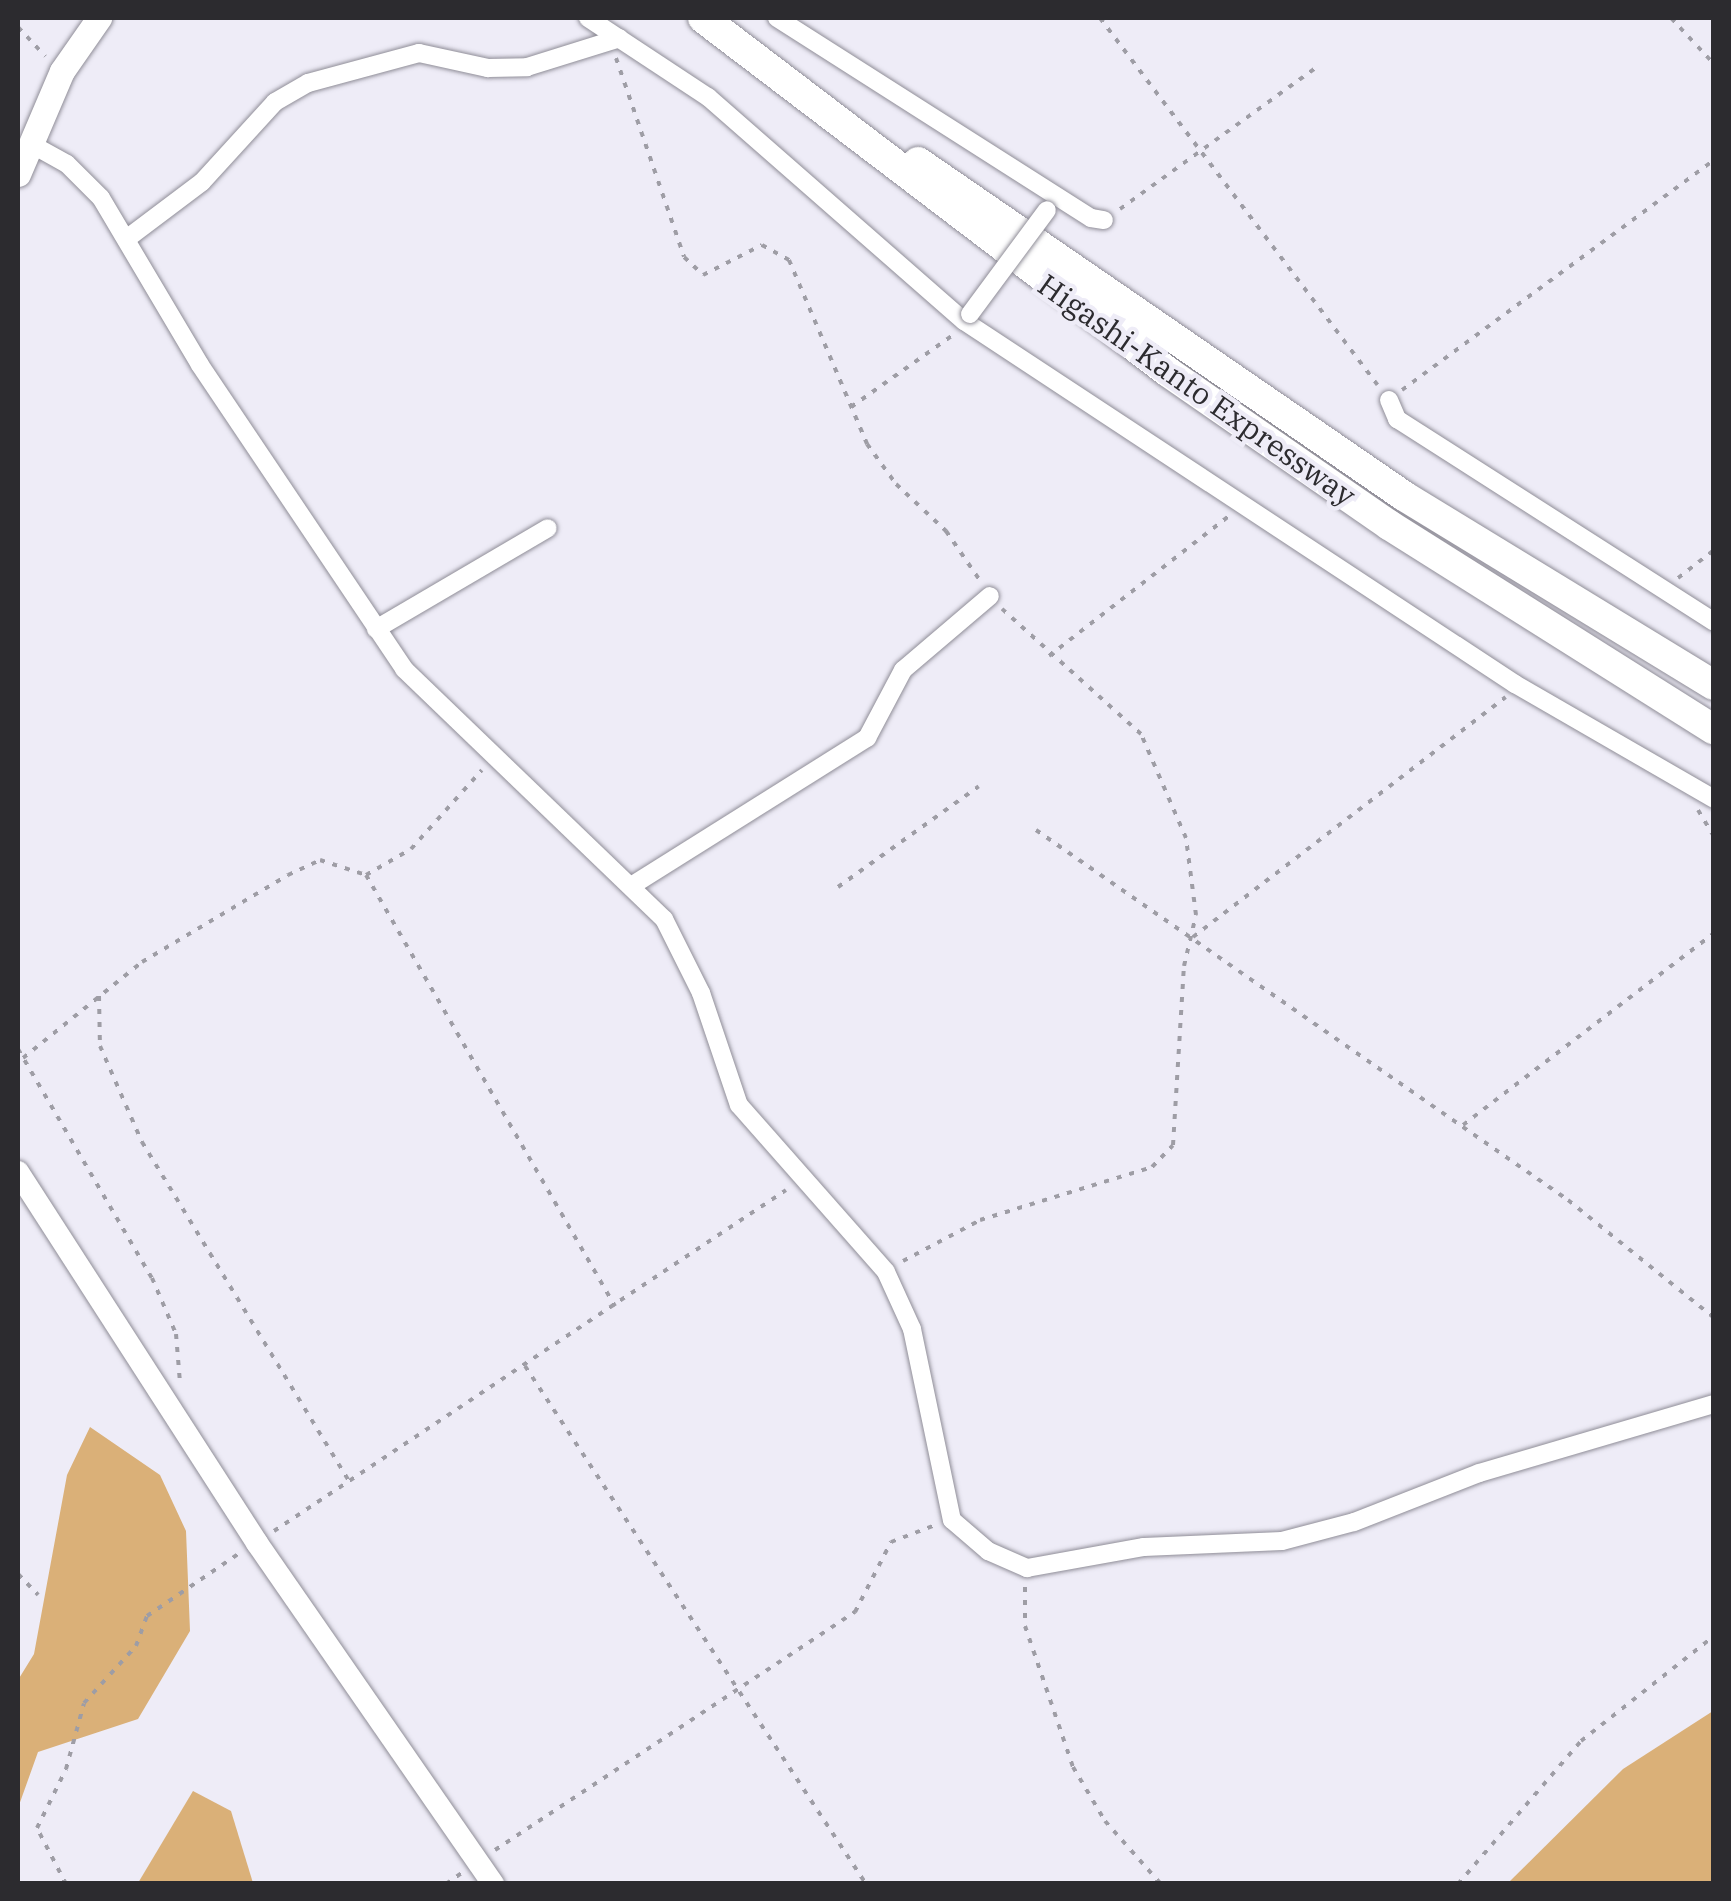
<!DOCTYPE html>
<style>
body{margin:0}
#map{position:relative;width:1731px;height:1901px;overflow:hidden;background:#eeecf7;font-family:"IBM Plex Serif",serif}
div>[style]{position:absolute}
[style*='--x']{left:calc(var(--x)*1px);top:calc(var(--y)*1px);width:calc(var(--w)*1px);rotate:calc(var(--a)*1deg)}
.forest>*{inset:0;background:#dab078}
.path>*{height:4px;margin-top:-2px;transform-origin:0;background:repeating-linear-gradient(90deg,#9e9da5 0 5px,transparent 0 13px)}
.roads{filter:drop-shadow(0 0 2px #8f8d97) drop-shadow(0 0 2px #8f8d97)}
.street>*{height:18px;margin:-9px;padding:0 9px;transform-origin:9px;border-radius:9px;background:#fff}
.secondary>*{height:22px;margin:-11px;padding:0 11px;transform-origin:11px;border-radius:11px;background:#fff}
.primary>*{height:25px;margin:-12.5px;padding:0 12.5px;transform-origin:12.5px;border-radius:12.5px;background:#fff}
.highway>*{height:30px;margin:-15px;padding:0 15px;transform-origin:15px;border-radius:15px;background:#fff}
.bridges{filter:drop-shadow(0 0 2px #8f8d97) drop-shadow(0 0 2px #8f8d97)}
.street-bridge>*{height:18px;margin:-9px;padding:0 9px;transform-origin:9px;border-radius:9px;background:#fff}
span{translate:-50% -50%;white-space:nowrap;text-align:center;line-height:1.15;-webkit-text-stroke:9px #eeecf7;paint-order:stroke}
.street-label{font-size:30px;color:#2c2b2f}
.frame{position:absolute;inset:0;border:20px solid #2c2b2f;pointer-events:none}
</style>
<div id="map">
<div class="forest">
<i style="clip-path:polygon(90px 1427px,160px 1475px,186px 1531px,190px 1631px,138px 1719px,38px 1752px,18px 1808px,18px 1680px,34px 1654px,67px 1475px)"></i>
<i style="clip-path:polygon(1713px 1711px,1713px 1883px,1508px 1883px,1623px 1769px)"></i>
<i style="clip-path:polygon(193px 1791px,231px 1811px,253px 1883px,138px 1883px)"></i>
</div>
<div class="path">
<i style="--x:1100;--y:18;--w:460;--a:52.9"></i>
<i style="--x:1671;--y:18;--w:63;--a:46.9"></i>
<i style="--x:18;--y:27;--w:40;--a:47"></i>
<i style="--x:616;--y:58;--w:210;--a:71.1"></i>
<i style="--x:684;--y:257;--w:26;--a:43"></i>
<i style="--x:703;--y:275;--w:66;--a:-27"></i>
<i style="--x:762;--y:245;--w:31;--a:29"></i>
<i style="--x:789;--y:260;--w:200;--a:67"></i>
<i style="--x:867;--y:444;--w:49;--a:54.1"></i>
<i style="--x:896;--y:484;--w:69;--a:43.2"></i>
<i style="--x:946;--y:531;--w:62;--a:55.5"></i>
<i style="--x:1120;--y:209;--w:243;--a:-35.8"></i>
<i style="--x:1402;--y:390;--w:388;--a:-36.4"></i>
<i style="--x:851;--y:407;--w:125;--a:-35.2"></i>
<i style="--x:1678;--y:578;--w:46;--a:-37.9"></i>
<i style="--x:1049;--y:656;--w:229;--a:-37.9"></i>
<i style="--x:1698;--y:810;--w:31;--a:59"></i>
<i style="--x:1036;--y:830;--w:648;--a:34.82"></i>
<i style="--x:1568;--y:1200;--w:188;--a:38.9"></i>
<i style="--x:366;--y:875;--w:498;--a:60"></i>
<i style="--x:838;--y:887;--w:173;--a:-35.6"></i>
<i style="--x:1193;--y:937;--w:394;--a:-37.5"></i>
<i style="--x:99;--y:996;--w:50;--a:88.9"></i>
<i style="--x:100;--y:1046;--w:105;--a:66.4"></i>
<i style="--x:142;--y:1142;--w:399;--a:58.6"></i>
<i style="--x:18;--y:1049;--w:265;--a:59.7"></i>
<i style="--x:152;--y:1278;--w:61;--a:66.8"></i>
<i style="--x:176;--y:1334;--w:49;--a:85.3"></i>
<i style="--x:23;--y:1058;--w:153;--a:-38.9"></i>
<i style="--x:142;--y:962;--w:170;--a:-30.8"></i>
<i style="--x:288;--y:875;--w:35;--a:-25"></i>
<i style="--x:320;--y:860;--w:48;--a:18.1"></i>
<i style="--x:366;--y:875;--w:52;--a:-30"></i>
<i style="--x:411;--y:849;--w:106;--a:-48.1"></i>
<i style="--x:1463;--y:1125;--w:316;--a:-37.4"></i>
<i style="--x:903;--y:1261;--w:87;--a:-28"></i>
<i style="--x:980;--y:1220;--w:180;--a:-17.1"></i>
<i style="--x:1152;--y:1167;--w:30;--a:-46"></i>
<i style="--x:1173;--y:1145;--w:179;--a:-86.5"></i>
<i style="--x:1184;--y:966;--w:52;--a:-76.8"></i>
<i style="--x:1196;--y:915;--w:78;--a:-97.4"></i>
<i style="--x:1186;--y:838;--w:113;--a:-113.4"></i>
<i style="--x:1141;--y:734;--w:187;--a:-138"></i>
<i style="--x:525;--y:1366;--w:620;--a:56.64"></i>
<i style="--x:274;--y:1531;--w:615;--a:-33.66"></i>
<i style="--x:18;--y:1574;--w:29;--a:46"></i>
<i style="--x:1025;--y:1587;--w:39;--a:90"></i>
<i style="--x:1025;--y:1626;--w:149;--a:71.2"></i>
<i style="--x:1073;--y:1767;--w:63;--a:59.3"></i>
<i style="--x:1105;--y:1821;--w:84;--a:48.4"></i>
<i style="--x:495;--y:1850;--w:432;--a:-33.5"></i>
<i style="--x:855;--y:1612;--w:79;--a:-62.8"></i>
<i style="--x:891;--y:1542;--w:45;--a:-20.9"></i>
<i style="--x:66;--y:1884;--w:63;--a:-117.4"></i>
<i style="--x:37;--y:1828;--w:66;--a:-63.8"></i>
<i style="--x:66;--y:1769;--w:68;--a:-74.7"></i>
<i style="--x:84;--y:1703;--w:77;--a:-47.6"></i>
<i style="--x:136;--y:1646;--w:32;--a:-70"></i>
<i style="--x:147;--y:1616;--w:114;--a:-34.2"></i>
<i style="--x:446;--y:1884;--w:21;--a:-35"></i>
<i style="--x:1458;--y:1884;--w:189;--a:-49.3"></i>
<i style="--x:1581;--y:1741;--w:169;--a:-38.3"></i>
</div>
<div class="roads">
<div class="street">
<i style="--x:588;--y:18;--w:144;--a:33.4"></i>
<i style="--x:708;--y:97;--w:340;--a:41.2"></i>
<i style="--x:964;--y:321;--w:660;--a:33.38"></i>
<i style="--x:1515;--y:684;--w:230;--a:30"></i>
<i style="--x:777;--y:18;--w:372;--a:32.5"></i>
<i style="--x:1091;--y:218;--w:13;--a:9"></i>
<i style="--x:31;--y:144;--w:41;--a:29.1"></i>
<i style="--x:67;--y:164;--w:48;--a:45"></i>
<i style="--x:101;--y:198;--w:194;--a:59.3"></i>
<i style="--x:200;--y:365;--w:366;--a:56.1"></i>
<i style="--x:404;--y:669;--w:361;--a:43.9"></i>
<i style="--x:664;--y:919;--w:83;--a:63.4"></i>
<i style="--x:701;--y:993;--w:118;--a:71.3"></i>
<i style="--x:739;--y:1105;--w:222;--a:48.6"></i>
<i style="--x:886;--y:1272;--w:63;--a:65.5"></i>
<i style="--x:912;--y:1329;--w:195;--a:78.2"></i>
<i style="--x:952;--y:1520;--w:48;--a:40.7"></i>
<i style="--x:988;--y:1551;--w:43;--a:23.6"></i>
<i style="--x:1027;--y:1568;--w:119;--a:-10.2"></i>
<i style="--x:1144;--y:1547;--w:138;--a:-2.5"></i>
<i style="--x:1282;--y:1541;--w:74;--a:-14.8"></i>
<i style="--x:1354;--y:1522;--w:134;--a:-21.4"></i>
<i style="--x:1479;--y:1473;--w:245;--a:-16.4"></i>
<i style="--x:129;--y:237;--w:91;--a:-37"></i>
<i style="--x:202;--y:182;--w:108;--a:-47.6"></i>
<i style="--x:275;--y:102;--w:38;--a:-30"></i>
<i style="--x:308;--y:83;--w:115;--a:-15.1"></i>
<i style="--x:419;--y:53;--w:71;--a:12.3"></i>
<i style="--x:488;--y:68;--w:39;--a:-1"></i>
<i style="--x:527;--y:67;--w:97;--a:-17.3"></i>
<i style="--x:1389;--y:400;--w:21;--a:67"></i>
<i style="--x:1397;--y:419;--w:376;--a:32.6"></i>
<i style="--x:376;--y:629;--w:199;--a:-30.4"></i>
<i style="--x:631;--y:886;--w:279;--a:-32.1"></i>
<i style="--x:867;--y:738;--w:77;--a:-62.1"></i>
<i style="--x:903;--y:670;--w:114;--a:-40.4"></i>
</div>
<div class="secondary">
<i style="--x:18;--y:1172;--w:441;--a:57.2"></i>
<i style="--x:257;--y:1543;--w:415;--a:55.3"></i>
</div>
<div class="primary">
<i style="--x:18;--y:174;--w:112;--a:-66.9"></i>
<i style="--x:62;--y:71;--w:65;--a:-55.1"></i>
</div>
<div class="highway">
<i style="--x:703;--y:18;--w:584;--a:37.28"></i>
<i style="--x:1168;--y:372;--w:269;--a:34.7"></i>
<i style="--x:1389;--y:525;--w:384;--a:32.2"></i>
<i style="--x:918;--y:162;--w:590;--a:34.5"></i>
<i style="--x:1404;--y:496;--w:363;--a:31.4"></i>
</div>
</div>
<div class="bridges">
<div class="street-bridge">
<i style="--x:970;--y:314;--w:129;--a:-53.5"></i>
</div>
</div>
<div class="street-label">
<span style="left:1197px;top:390px;rotate:35deg">Higashi-Kanto Expressway</span>
</div>
<div class="frame"></div>
</div>
